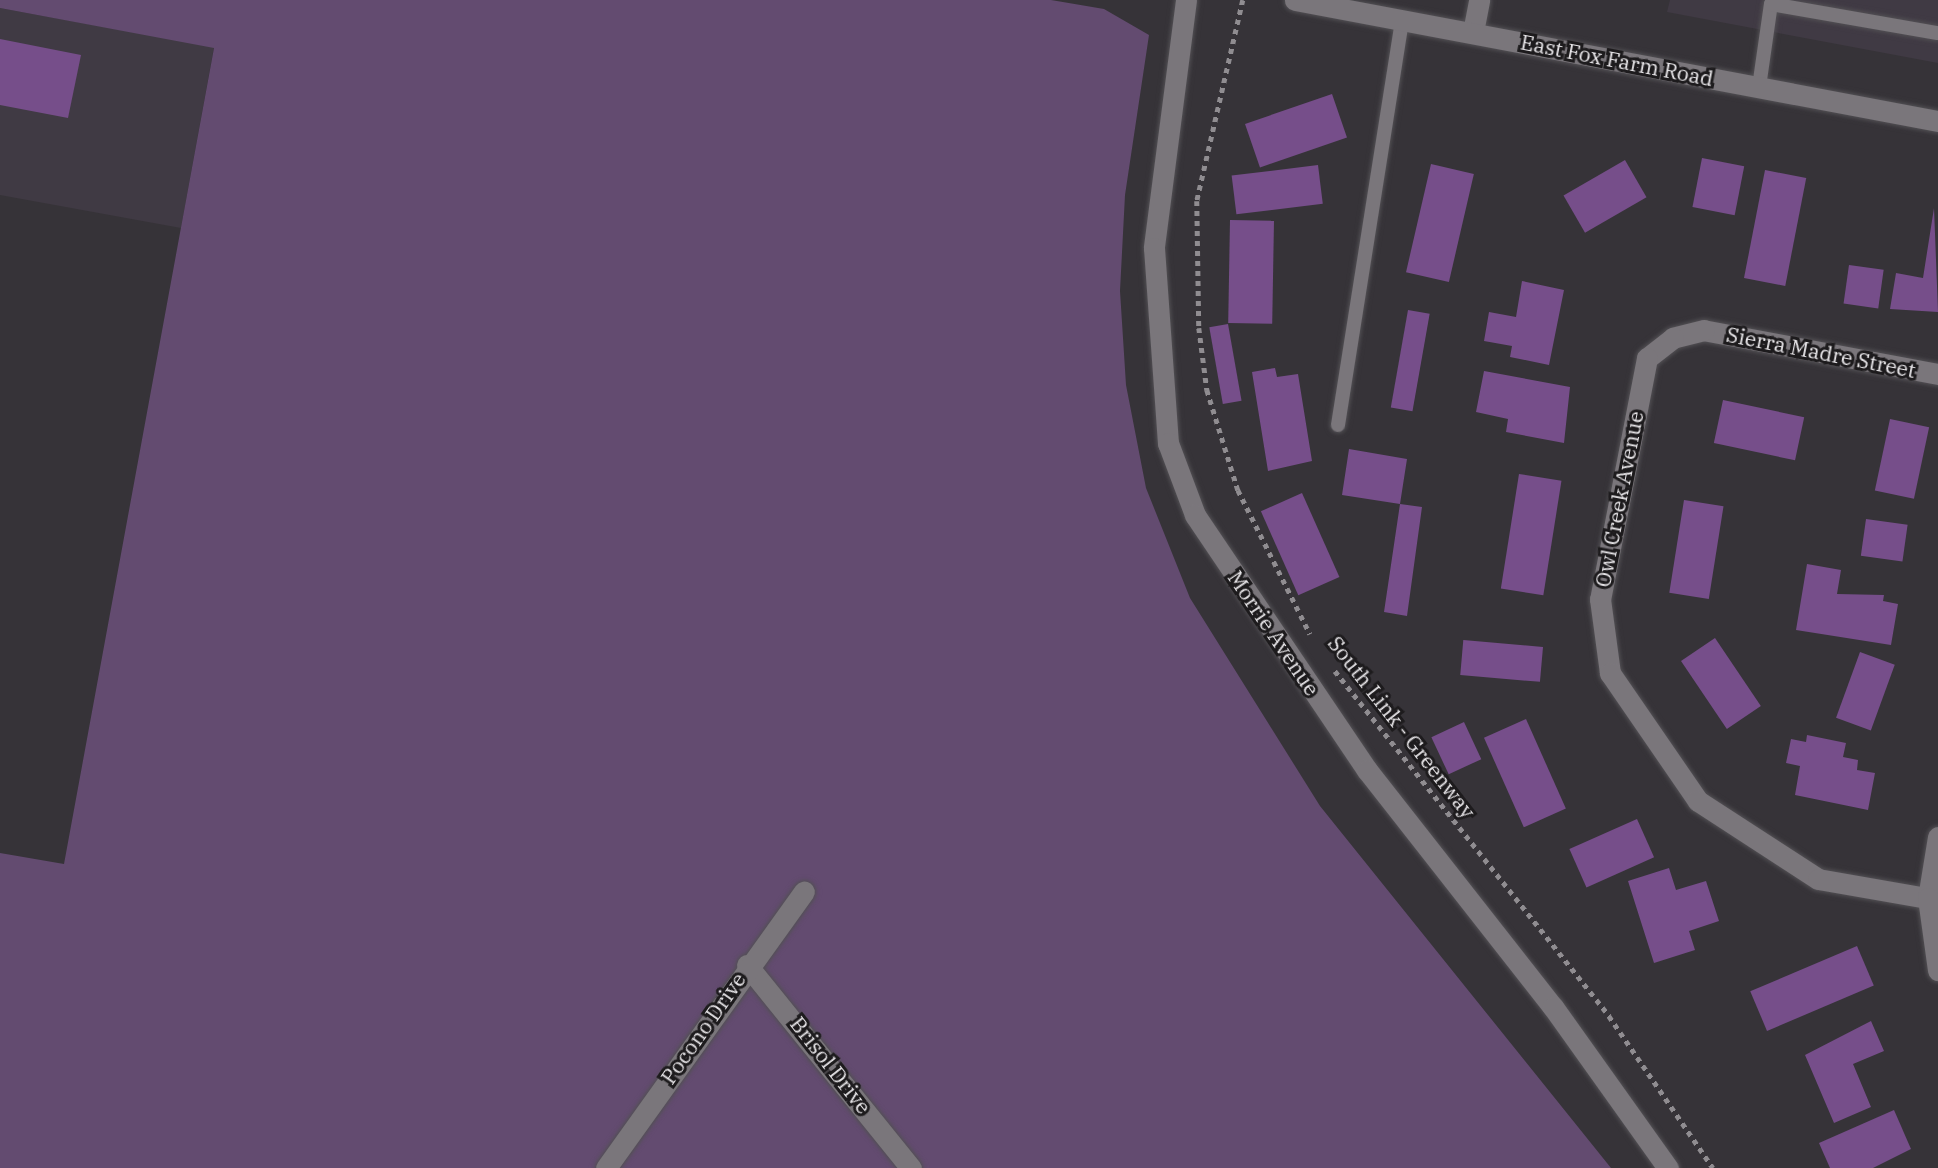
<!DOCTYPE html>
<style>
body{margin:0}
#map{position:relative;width:1938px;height:1168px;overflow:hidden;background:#363338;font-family:"IBM Plex Serif",serif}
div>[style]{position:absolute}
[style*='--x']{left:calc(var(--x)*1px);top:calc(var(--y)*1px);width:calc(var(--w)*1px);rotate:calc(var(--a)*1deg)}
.built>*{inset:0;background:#403a44}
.green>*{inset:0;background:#634b70}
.building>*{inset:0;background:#764e8a;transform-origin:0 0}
.path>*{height:4.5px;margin-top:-2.25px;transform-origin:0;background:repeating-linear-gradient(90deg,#908d91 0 5px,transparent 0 10px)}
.roads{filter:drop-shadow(0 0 2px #525054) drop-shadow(0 0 2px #525054)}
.lane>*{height:14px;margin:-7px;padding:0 7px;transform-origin:7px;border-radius:7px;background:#7a767b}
.street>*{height:21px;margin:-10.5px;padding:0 10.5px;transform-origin:10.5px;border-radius:10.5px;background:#7a767b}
.secondary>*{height:21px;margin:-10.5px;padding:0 10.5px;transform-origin:10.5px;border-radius:10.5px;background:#7a767b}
span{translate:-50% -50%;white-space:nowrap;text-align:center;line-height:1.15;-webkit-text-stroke:6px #1d1b1d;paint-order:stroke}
.street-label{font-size:21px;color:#e9e7ea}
</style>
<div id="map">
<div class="built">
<i style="clip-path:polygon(1670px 0,1938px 0,1938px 63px,1667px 12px)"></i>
<i style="clip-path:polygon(0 8px,214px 47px,181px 228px,0 195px)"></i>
</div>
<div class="green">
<i style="clip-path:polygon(0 0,1051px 0,1104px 9px,1149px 35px,1125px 195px,1120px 291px,1126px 385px,1146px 488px,1190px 598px,1320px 806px,1611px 1168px,0 1168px,0 853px,64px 864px,214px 48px,0 8px)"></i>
</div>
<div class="building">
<i style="clip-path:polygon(0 39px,81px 55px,68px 118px,0 105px)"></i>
<i style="left:1332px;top:94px;width:46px;height:92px;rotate:71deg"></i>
<i style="left:1702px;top:158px;width:43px;height:50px;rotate:11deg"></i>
<i style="left:1625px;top:160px;width:43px;height:71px;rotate:60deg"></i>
<i style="left:1431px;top:164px;width:44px;height:111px;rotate:13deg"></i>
<i style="left:1318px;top:165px;width:39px;height:87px;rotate:83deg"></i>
<i style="left:1765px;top:170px;width:42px;height:110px;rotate:11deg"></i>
<i style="clip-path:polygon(1934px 208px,1938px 312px,1890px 309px,1896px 273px,1923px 278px)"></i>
<i style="left:1230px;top:220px;width:44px;height:103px;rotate:1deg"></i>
<i style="left:1849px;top:265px;width:35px;height:39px;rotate:8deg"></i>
<i style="clip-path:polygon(1522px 281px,1564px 290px,1549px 365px,1510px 357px,1512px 346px,1484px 341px,1489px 312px,1516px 317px)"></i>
<i style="left:1408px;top:310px;width:22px;height:99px;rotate:10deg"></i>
<i style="left:1228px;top:324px;width:78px;height:19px;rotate:80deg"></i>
<i style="clip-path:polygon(1275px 368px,1277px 377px,1298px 374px,1312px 461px,1268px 471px,1252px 372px)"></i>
<i style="clip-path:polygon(1484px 371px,1570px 387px,1564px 443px,1506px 432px,1508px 419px,1476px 412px)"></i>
<i style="left:1723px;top:400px;width:83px;height:44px;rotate:12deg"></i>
<i style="left:1890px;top:419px;width:40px;height:73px;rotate:12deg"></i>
<i style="clip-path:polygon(1349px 449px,1407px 459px,1400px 504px,1422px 507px,1407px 616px,1384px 612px,1400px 504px,1342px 495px)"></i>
<i style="left:1519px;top:474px;width:43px;height:116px;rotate:9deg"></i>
<i style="left:1302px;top:493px;width:92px;height:45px;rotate:66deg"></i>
<i style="left:1684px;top:500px;width:40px;height:94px;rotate:9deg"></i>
<i style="left:1866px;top:519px;width:42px;height:37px;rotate:8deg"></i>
<i style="clip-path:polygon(1807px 564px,1841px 570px,1837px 594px,1884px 595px,1883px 601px,1898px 604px,1891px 645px,1796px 630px)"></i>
<i style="left:1715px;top:638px;width:82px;height:41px;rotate:56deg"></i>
<i style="left:1543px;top:647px;width:35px;height:80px;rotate:95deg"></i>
<i style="left:1860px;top:652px;width:37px;height:70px;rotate:20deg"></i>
<i style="left:1526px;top:719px;width:98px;height:46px;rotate:66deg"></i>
<i style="left:1464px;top:722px;width:41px;height:36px;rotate:65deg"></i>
<i style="clip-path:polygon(1807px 735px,1846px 743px,1843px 757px,1858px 760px,1857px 770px,1875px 773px,1868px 810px,1795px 795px,1800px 766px,1786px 763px,1791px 739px,1806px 742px)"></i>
<i style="left:1637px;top:819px;width:42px;height:74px;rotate:66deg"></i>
<i style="clip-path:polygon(1669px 868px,1676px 890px,1706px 881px,1719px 921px,1689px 931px,1695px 950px,1654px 963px,1628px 881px)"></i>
<i style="left:1857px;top:946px;width:43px;height:116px;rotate:67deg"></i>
<i style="clip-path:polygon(1871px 1021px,1884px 1051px,1853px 1064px,1871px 1107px,1834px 1123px,1805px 1055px)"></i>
<i style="clip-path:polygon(1894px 1110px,1911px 1149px,1873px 1168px,1830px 1168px,1819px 1143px)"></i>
</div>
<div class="path">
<i style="--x:1243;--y:0;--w:206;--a:102.9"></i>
<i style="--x:1197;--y:201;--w:127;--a:89.1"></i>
<i style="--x:1199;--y:328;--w:63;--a:82.6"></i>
<i style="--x:1207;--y:390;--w:105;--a:72.8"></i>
<i style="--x:1238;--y:490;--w:161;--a:63.4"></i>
<i style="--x:1335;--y:671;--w:441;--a:51.5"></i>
<i style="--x:1609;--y:1016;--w:184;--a:55.6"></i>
</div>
<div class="roads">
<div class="lane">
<i style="--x:1759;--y:87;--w:84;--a:-81.8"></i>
<i style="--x:1771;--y:4;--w:169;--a:9.9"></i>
<i style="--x:1338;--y:425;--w:411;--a:-81"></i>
</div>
<div class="street">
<i style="--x:1473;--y:32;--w:33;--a:-79"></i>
<i style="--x:1938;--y:374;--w:238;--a:-169.4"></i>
<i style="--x:1704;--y:330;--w:32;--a:166"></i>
<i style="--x:1673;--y:338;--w:33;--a:142"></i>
<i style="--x:1647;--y:358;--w:246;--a:101"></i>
<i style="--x:1600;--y:599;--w:75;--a:82.3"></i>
<i style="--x:1610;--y:673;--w:155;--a:55.5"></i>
<i style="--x:1698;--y:801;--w:143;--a:33"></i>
<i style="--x:1818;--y:879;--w:122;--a:9.9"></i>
<i style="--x:1938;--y:837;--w:62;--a:99.3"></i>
<i style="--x:1928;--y:898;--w:73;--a:82.1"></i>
<i style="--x:747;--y:965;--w:261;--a:51.1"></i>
<i style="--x:606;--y:1168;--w:340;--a:-54.4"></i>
</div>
<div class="secondary">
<i style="--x:1186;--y:0;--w:250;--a:97.4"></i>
<i style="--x:1154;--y:248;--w:196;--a:85.9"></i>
<i style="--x:1168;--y:443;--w:77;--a:69.4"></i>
<i style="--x:1195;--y:515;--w:308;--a:56"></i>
<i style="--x:1367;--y:770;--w:301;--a:51.9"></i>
<i style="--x:1553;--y:1007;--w:198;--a:54.5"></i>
<i style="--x:1295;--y:0;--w:654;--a:10.66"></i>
</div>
</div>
<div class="street-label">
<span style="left:1617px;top:60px;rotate:11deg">East Fox Farm Road</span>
<span style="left:1821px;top:352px;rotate:11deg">Sierra Madre Street</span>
<span style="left:1619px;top:499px;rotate:-79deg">Owl Creek Avenue</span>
<span style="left:1274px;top:633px;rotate:56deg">Morrie Avenue</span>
<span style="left:1402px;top:727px;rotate:52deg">South Link - Greenway</span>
<span style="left:703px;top:1028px;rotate:-55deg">Pocono Drive</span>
<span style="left:831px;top:1065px;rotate:52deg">Brisol Drive</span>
</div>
</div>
